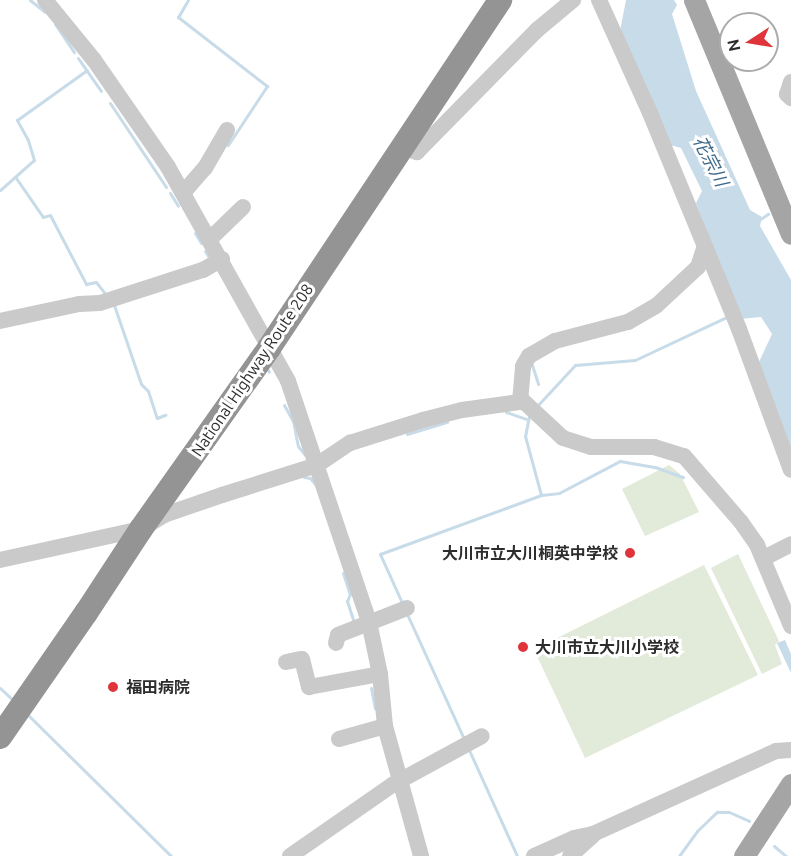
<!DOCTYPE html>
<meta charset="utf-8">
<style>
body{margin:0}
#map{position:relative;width:791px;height:856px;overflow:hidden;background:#fff;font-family:Ubuntu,"Noto Sans JP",sans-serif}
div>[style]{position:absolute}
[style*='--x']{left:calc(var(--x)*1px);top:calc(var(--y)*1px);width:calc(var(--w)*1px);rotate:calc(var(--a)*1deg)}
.green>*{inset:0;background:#e2eada}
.water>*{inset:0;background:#c7dbe9}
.stream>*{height:3px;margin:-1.5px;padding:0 1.5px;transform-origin:1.5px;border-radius:1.5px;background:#c7dbe9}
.minor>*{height:16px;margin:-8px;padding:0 8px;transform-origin:8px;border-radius:8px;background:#cacaca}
.major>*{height:21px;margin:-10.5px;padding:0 10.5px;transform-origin:10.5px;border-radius:10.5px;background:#a5a5a5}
.highway>*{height:24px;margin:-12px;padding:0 12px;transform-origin:12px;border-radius:12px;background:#949494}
.dots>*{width:16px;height:16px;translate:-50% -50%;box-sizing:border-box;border:3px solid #fff;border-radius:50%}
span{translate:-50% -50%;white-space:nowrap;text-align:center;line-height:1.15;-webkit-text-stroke:6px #fff;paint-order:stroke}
.street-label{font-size:16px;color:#2d2d2d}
.poi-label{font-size:16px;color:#2d2d2d;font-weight:700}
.right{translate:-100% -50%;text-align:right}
.left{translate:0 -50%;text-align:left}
.water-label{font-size:18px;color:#3e6a8b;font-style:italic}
.north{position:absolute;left:719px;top:12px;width:60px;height:60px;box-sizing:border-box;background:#fff;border:2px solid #ababab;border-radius:50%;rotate:258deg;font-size:16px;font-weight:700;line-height:24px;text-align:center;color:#2d2d2d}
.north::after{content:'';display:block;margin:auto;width:21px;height:27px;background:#de343a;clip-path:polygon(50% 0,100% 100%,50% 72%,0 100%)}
</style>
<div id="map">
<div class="green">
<i style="clip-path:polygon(669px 465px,680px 474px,699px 512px,645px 536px,622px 489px)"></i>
<i style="clip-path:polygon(738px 554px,779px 641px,775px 645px,782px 664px,762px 674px,711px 568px)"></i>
<i style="clip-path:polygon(704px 565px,758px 675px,585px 758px,536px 654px,539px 652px,537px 648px)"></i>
</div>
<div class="water">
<i style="clip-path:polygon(626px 0,674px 0,677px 5px,672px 14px,696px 91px,750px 210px,762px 217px,760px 226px,791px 280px,791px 450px,759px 362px,772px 334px,761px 317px,740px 319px,696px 203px,702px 191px,681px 148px,670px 145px,620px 31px)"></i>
<i style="clip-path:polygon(785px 640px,791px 654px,791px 673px,777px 643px)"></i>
</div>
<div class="stream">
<i style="--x:30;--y:0;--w:19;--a:39"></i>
<i style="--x:188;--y:0;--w:20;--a:120"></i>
<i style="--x:178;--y:17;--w:113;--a:37.8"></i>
<i style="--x:267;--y:86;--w:71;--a:123.5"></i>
<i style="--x:55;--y:24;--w:34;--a:56"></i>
<i style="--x:78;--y:58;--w:40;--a:55.1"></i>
<i style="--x:110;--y:103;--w:101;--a:56.3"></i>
<i style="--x:16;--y:178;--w:47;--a:55.3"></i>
<i style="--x:43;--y:217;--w:7;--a:-16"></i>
<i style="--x:50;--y:215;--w:78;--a:62.4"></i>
<i style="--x:86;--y:284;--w:10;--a:-11"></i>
<i style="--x:96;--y:282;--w:18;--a:52"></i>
<i style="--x:0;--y:190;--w:45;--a:-41.4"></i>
<i style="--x:34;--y:160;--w:21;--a:-107"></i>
<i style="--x:28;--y:140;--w:23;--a:-119"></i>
<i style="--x:17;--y:120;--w:86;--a:-35.5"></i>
<i style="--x:170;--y:193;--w:15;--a:58"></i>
<i style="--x:759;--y:220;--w:11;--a:-34"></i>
<i style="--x:195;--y:233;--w:12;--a:59"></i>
<i style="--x:205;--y:251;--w:9;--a:58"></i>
<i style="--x:114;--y:305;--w:83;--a:71.1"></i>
<i style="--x:141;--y:384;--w:10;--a:45"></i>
<i style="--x:148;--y:391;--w:28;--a:72"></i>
<i style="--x:157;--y:418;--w:9;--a:-21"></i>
<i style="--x:532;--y:365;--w:20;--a:72"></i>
<i style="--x:268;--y:370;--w:2;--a:63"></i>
<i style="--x:284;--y:405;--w:18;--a:61"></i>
<i style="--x:293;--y:421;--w:25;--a:79"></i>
<i style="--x:298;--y:446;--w:11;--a:52"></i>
<i style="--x:537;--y:406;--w:56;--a:-47.2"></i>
<i style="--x:575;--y:365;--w:60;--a:-4.8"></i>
<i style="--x:635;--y:360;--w:102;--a:-25.1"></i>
<i style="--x:506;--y:412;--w:21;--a:19"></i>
<i style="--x:529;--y:416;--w:20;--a:101"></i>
<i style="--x:525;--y:436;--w:61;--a:74.8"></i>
<i style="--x:407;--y:434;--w:42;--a:-16.7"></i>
<i style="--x:304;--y:477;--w:6;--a:9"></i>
<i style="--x:310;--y:478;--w:8;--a:50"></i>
<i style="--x:343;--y:573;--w:22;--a:72"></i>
<i style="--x:350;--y:594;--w:8;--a:113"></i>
<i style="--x:347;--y:601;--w:20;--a:72"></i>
<i style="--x:403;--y:605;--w:56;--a:-114.3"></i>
<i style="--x:380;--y:554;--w:171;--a:-20.1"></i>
<i style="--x:541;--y:495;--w:18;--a:-6"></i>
<i style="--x:559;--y:493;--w:69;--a:-27.7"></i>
<i style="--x:620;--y:461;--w:36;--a:10"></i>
<i style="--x:655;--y:467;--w:30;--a:20"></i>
<i style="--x:407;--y:614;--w:137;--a:65.5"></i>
<i style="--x:0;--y:688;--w:19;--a:43"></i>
<i style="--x:371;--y:688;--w:21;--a:79"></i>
<i style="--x:27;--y:714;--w:202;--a:44.6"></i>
<i style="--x:469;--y:750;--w:116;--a:65.6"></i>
<i style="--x:774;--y:846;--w:16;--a:40"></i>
<i style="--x:679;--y:856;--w:31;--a:-54"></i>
<i style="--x:697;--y:831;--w:28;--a:-44"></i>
<i style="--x:717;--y:812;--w:12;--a:0"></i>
<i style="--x:729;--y:812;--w:22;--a:24"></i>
</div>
<div class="minor">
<i style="--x:45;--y:0;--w:77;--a:50.8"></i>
<i style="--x:94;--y:60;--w:130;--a:55.3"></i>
<i style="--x:168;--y:167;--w:245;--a:60.7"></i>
<i style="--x:288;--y:381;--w:254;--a:71.4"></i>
<i style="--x:369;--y:622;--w:53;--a:78.1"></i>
<i style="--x:380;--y:674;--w:52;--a:84.5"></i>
<i style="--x:385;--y:726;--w:135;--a:74.5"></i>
<i style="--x:599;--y:0;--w:124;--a:65.7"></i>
<i style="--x:650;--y:113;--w:234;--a:67.6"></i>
<i style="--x:739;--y:329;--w:150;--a:69.8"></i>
<i style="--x:791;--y:82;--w:13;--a:108"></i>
<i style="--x:787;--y:94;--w:6;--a:45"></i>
<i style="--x:403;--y:147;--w:15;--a:20"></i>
<i style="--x:417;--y:152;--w:171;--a:-45.5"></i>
<i style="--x:537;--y:30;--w:47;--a:-39.8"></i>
<i style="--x:183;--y:193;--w:33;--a:-49"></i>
<i style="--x:205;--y:168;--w:44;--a:-59.9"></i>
<i style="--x:210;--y:239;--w:46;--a:-44.1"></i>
<i style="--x:0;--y:321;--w:81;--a:-12.1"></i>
<i style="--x:79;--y:304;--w:21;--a:-3"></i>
<i style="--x:100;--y:303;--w:108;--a:-17.8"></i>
<i style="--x:203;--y:270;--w:22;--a:-30"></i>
<i style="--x:521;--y:399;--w:57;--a:42.9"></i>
<i style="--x:563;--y:438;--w:29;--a:18"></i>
<i style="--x:591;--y:447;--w:63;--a:0"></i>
<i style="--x:654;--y:447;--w:31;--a:17"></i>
<i style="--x:684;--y:456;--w:87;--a:49.2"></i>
<i style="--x:741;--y:522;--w:28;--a:55"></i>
<i style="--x:757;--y:545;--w:88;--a:67.2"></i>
<i style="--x:764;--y:558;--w:30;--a:-27"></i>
<i style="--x:0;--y:560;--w:144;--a:-12.4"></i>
<i style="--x:141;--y:529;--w:27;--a:-31"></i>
<i style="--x:164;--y:515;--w:61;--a:-19"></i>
<i style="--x:222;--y:495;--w:100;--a:-17.5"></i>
<i style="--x:317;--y:465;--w:40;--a:-34"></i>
<i style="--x:350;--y:443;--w:77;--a:-17.5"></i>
<i style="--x:423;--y:420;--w:40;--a:-14.4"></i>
<i style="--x:462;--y:410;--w:59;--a:-7.9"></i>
<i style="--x:520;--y:402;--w:36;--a:-85"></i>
<i style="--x:523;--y:366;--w:12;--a:-59"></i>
<i style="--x:529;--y:356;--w:30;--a:-30"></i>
<i style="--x:555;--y:341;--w:75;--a:-14.6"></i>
<i style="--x:628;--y:322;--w:32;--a:-30"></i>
<i style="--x:656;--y:306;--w:57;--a:-42.9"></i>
<i style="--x:698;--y:267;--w:19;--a:-72"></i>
<i style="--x:336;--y:643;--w:8;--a:-76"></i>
<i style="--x:338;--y:635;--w:74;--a:-21.4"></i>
<i style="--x:286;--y:662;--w:16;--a:-11"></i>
<i style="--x:302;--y:659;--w:29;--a:76"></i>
<i style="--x:309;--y:687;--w:72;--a:-10.4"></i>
<i style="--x:339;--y:739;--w:48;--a:-15.8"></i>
<i style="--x:290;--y:856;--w:124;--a:-34.8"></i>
<i style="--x:392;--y:785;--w:102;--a:-28.6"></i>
<i style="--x:534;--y:856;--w:44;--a:-24.2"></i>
<i style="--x:574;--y:838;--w:19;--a:-12"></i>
<i style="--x:593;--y:834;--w:201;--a:-24.4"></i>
<i style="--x:776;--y:751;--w:15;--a:-4"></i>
<i style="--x:570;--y:856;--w:31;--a:-42"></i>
</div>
<div class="major">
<i style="--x:694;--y:0;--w:253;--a:67.5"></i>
<i style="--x:744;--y:856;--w:86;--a:-56.9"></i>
</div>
<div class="highway">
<i style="--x:0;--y:737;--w:151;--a:-55.3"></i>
<i style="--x:86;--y:613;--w:100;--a:-56.8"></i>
<i style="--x:141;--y:529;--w:222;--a:-54.7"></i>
<i style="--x:269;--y:348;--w:418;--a:-56.4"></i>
</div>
<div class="dots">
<i style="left:630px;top:553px;background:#de343a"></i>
<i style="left:523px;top:647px;background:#de343a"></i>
<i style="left:113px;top:687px;background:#de343a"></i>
</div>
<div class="street-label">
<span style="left:252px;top:370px;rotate:-56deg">National Highway Route 208</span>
</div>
<div class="poi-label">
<span class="right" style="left:618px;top:553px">大川市立大川桐英中学校</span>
<span class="left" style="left:535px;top:647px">大川市立大川小学校</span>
<span class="left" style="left:126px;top:687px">福田病院</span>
</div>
<div class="water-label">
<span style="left:711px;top:161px;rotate:63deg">花宗川</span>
</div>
<div class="north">N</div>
</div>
